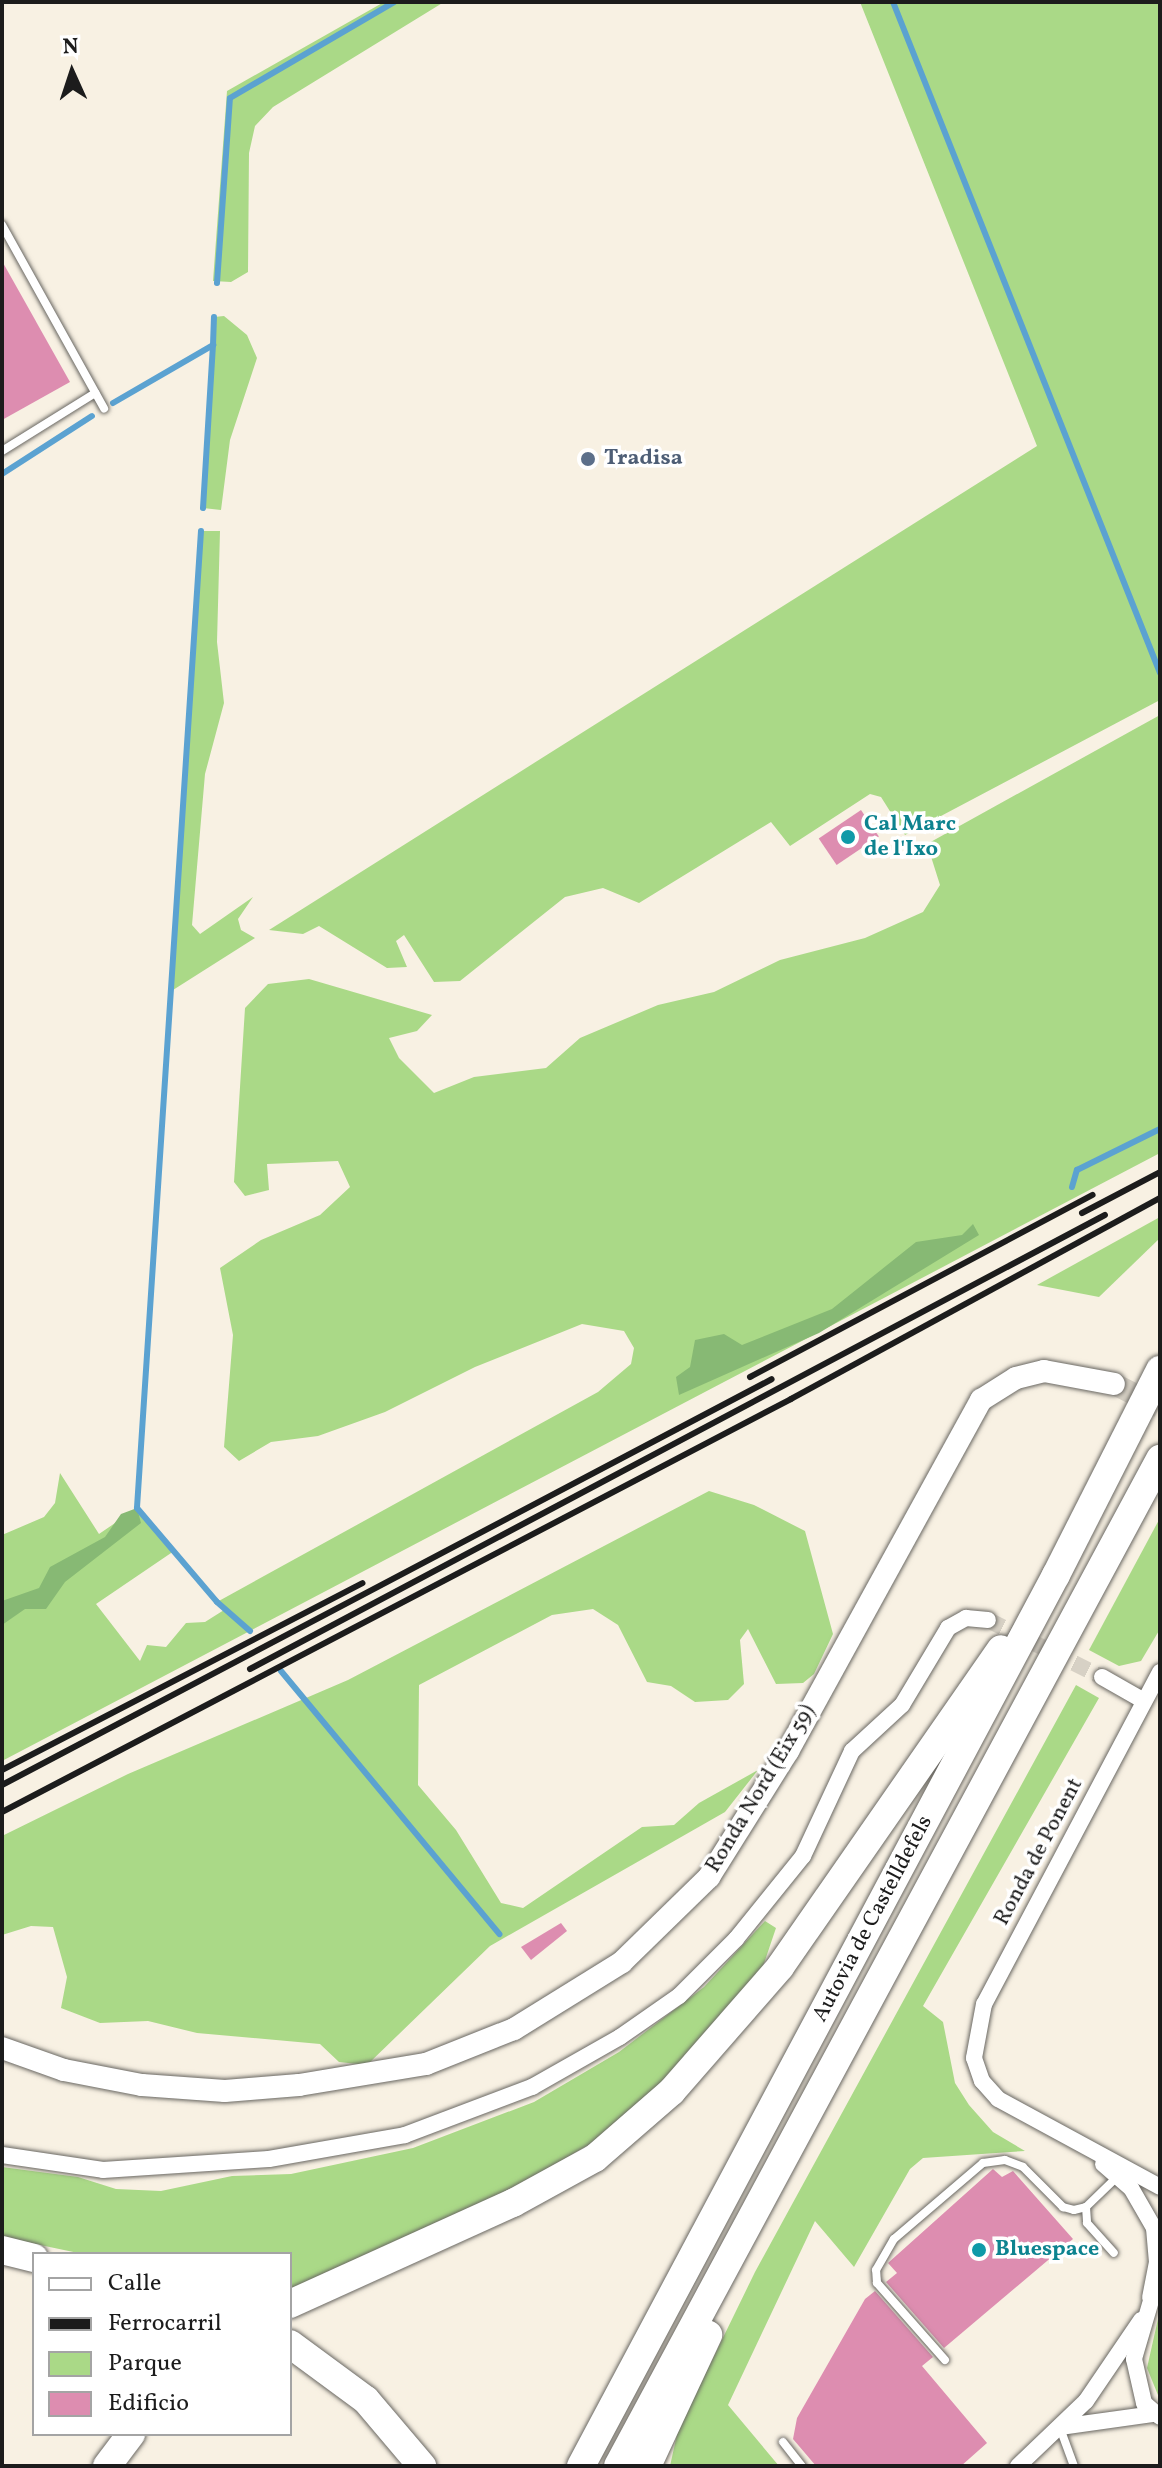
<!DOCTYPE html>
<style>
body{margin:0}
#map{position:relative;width:1162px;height:2468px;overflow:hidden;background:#f8f1e3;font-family:Vollkorn,serif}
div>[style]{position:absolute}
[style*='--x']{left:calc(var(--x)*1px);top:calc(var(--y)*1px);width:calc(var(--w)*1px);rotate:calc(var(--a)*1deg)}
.green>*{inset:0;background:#aad987}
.forest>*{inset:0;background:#87b974}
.stream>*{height:6px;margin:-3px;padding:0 3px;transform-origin:3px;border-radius:3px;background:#5ba2d1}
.building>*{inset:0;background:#dd8db0;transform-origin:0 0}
.street-tunnel>*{height:16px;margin-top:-8px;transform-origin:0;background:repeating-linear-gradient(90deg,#d7d1c5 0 16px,transparent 0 24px)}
.secondary-tunnel>*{height:22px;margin-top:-11px;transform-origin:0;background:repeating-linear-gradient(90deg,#d7d1c5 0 22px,transparent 0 33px)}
.roads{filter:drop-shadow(0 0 2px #696762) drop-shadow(0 0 2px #696762)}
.lane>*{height:8px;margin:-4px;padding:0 4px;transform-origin:4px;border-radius:4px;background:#fff}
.street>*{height:16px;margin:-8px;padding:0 8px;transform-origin:8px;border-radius:8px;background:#fff}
.secondary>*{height:22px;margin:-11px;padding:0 11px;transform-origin:11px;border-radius:11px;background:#fff}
.highway>*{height:28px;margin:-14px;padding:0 14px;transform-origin:14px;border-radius:14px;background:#fff}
.rail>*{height:6px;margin:-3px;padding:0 3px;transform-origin:3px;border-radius:3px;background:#1c1c1c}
.dots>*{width:22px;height:22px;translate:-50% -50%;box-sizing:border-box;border:4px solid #fff;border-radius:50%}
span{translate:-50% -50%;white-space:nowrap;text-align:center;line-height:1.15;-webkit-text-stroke:7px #fff;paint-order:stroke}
.service-label{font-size:22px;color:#4e5e75;font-weight:700}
.left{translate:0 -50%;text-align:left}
.culture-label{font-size:22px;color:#0d838f;font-weight:700}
.street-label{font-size:22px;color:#1c1c1c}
.frame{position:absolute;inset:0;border:4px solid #1c1c1c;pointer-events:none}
.legend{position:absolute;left:32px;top:2252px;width:260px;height:184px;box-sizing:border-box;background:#fff;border:2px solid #a4a4a4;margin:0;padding:10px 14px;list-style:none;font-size:24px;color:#1c1c1c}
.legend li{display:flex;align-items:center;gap:16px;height:40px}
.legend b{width:40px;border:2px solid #a4a4a4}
.north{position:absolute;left:32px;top:32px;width:80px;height:80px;-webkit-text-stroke:6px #fff;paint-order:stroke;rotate:357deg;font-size:22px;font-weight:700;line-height:32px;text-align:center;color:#1c1c1c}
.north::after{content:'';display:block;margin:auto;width:28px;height:36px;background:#1c1c1c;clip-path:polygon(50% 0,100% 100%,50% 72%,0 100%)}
</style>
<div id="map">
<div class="green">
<i style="clip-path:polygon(384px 2px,444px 2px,273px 107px,255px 126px,249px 153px,248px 272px,231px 282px,213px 281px,227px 91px)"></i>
<i style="clip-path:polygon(860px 2px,1160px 2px,1160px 700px,905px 835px,881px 797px,870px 794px,790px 846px,771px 822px,639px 903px,603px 888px,565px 897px,460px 981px,434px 982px,404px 935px,396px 941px,407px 967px,387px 968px,319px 926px,303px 934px,269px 930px,1037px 446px)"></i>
<i style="clip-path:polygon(224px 316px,247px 335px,257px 358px,230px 440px,221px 510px,203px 508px,214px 317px)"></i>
<i style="clip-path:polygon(201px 531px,220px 531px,217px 642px,224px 703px,205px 774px,192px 925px,200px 934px,253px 897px,238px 919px,241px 930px,255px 938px,173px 990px)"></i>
<i style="clip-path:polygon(1160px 715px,1160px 1153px,2px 1761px,2px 1535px,44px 1517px,55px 1503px,60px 1473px,99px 1534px,137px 1508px,174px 1551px,96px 1604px,140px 1661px,147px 1645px,166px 1647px,186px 1623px,205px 1622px,224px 1610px,217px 1602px,598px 1392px,631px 1364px,634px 1348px,624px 1331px,582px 1324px,475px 1367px,385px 1412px,318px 1436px,271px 1442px,239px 1461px,224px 1447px,233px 1335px,220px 1268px,261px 1240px,320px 1215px,350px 1187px,338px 1161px,267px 1164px,269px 1190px,245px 1196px,234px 1182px,245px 1008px,268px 984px,309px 979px,432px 1015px,417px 1031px,389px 1038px,399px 1058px,434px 1093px,474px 1077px,546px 1068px,580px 1038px,658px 1005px,714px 992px,780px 960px,865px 938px,923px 912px,940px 885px,927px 844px)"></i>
<i style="clip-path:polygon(1160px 1217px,1160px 1238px,1099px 1297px,1037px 1285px)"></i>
<i style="clip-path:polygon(709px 1491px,754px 1505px,805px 1531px,833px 1634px,814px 1674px,803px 1683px,776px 1684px,748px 1629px,740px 1640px,744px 1684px,728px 1700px,695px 1702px,671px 1686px,647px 1682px,618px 1625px,593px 1609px,552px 1615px,419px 1685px,418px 1785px,456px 1830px,501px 1903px,523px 1908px,642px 1827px,674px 1825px,699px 1803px,758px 1770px,725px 1812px,490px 1946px,367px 2065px,339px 2062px,320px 2044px,197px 2033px,148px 2021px,100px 2023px,61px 2008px,67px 1977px,53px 1927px,31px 1926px,2px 1935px,2px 1836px,128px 1774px,348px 1680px)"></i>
<i style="clip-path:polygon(1160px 1518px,1160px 1629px,1141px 1661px,1119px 1666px,1089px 1650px)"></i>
<i style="clip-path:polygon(1076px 1685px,1099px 1698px,923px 2006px,943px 2022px,955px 2083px,969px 2105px,993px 2132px,1025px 2151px,923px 2158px,910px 2169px,854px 2267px,815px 2221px,728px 2405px,779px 2466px,670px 2466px,678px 2430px,755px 2272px)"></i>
<i style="clip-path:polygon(765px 1921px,776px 1928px,759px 1978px,649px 2097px,602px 2137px,480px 2208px,290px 2290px,290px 2254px,83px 2254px,2px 2237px,2px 2167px,78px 2177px,116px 2189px,161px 2191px,232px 2176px,291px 2174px,413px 2148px,534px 2102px,619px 2052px,704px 1987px)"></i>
<i style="clip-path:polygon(1160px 2310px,1160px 2400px,1147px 2368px)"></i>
</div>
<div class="forest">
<i style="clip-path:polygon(973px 1224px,979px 1235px,819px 1333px,679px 1395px,676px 1377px,690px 1367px,695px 1340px,724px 1334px,742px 1345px,832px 1309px,916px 1242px,962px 1235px)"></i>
<i style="clip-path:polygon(137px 1508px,141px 1523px,65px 1582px,46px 1609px,25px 1609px,2px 1625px,2px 1601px,39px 1588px,50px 1567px,105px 1537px,121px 1514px)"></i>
</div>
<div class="stream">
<i style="--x:893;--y:2;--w:722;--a:68.3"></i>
<i style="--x:217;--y:283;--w:185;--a:-86"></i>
<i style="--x:230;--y:98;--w:190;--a:-30.3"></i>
<i style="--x:113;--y:403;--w:116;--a:-30.1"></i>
<i style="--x:213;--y:345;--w:28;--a:-88"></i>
<i style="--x:2;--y:474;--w:107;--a:-32.8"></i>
<i style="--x:203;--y:508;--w:163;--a:-86.5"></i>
<i style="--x:201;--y:531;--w:979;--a:93.75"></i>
<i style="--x:137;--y:1508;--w:123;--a:49.6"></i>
<i style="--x:217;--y:1602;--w:44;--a:41.3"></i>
<i style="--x:1072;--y:1187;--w:18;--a:-74"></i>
<i style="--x:1077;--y:1170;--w:93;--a:-26.3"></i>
<i style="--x:281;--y:1671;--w:342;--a:50.3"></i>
</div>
<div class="building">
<i style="clip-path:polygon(2px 261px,70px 382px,2px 420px)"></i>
<i style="left:861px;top:810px;width:32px;height:51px;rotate:56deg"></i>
<i style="clip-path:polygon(561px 1923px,567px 1931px,531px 1960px,521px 1947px)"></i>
<i style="clip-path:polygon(993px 2169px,1002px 2177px,1013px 2171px,1073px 2239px,944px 2348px,886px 2282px,897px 2273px,888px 2263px)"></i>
<i style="clip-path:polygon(875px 2291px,933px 2357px,922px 2366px,987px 2443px,961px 2466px,816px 2466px,793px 2439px,797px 2418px,865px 2299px)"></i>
</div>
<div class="street-tunnel">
<i style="--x:988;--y:1620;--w:127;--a:26.6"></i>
</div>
<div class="secondary-tunnel">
<i style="--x:1114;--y:1384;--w:51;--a:26.6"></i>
</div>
<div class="roads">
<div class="lane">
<i style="--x:2;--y:225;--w:210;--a:60.9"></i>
<i style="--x:2;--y:451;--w:110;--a:-31.9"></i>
<i style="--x:1086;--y:2207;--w:16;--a:86"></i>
<i style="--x:1087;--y:2223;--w:40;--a:48"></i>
<i style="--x:945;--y:2360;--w:103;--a:-131.4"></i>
<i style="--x:877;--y:2283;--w:13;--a:-94"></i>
<i style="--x:876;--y:2270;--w:36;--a:-60"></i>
<i style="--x:894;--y:2239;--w:117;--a:-40.5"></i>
<i style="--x:983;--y:2163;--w:22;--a:-8"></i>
<i style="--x:1005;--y:2160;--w:19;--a:21"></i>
<i style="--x:1023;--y:2167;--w:57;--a:45"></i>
<i style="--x:1063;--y:2207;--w:11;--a:15"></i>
<i style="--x:1074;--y:2210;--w:12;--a:-14"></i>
<i style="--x:1086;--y:2207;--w:43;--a:-44.1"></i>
<i style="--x:1060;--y:2428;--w:40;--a:69.8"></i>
<i style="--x:783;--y:2442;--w:31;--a:52"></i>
</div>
<div class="street">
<i style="--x:1160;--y:1672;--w:376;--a:117.9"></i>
<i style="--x:984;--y:2004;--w:55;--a:100.5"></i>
<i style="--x:974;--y:2058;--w:24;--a:71"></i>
<i style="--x:982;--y:2081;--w:24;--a:48"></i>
<i style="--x:998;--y:2099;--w:184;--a:28.5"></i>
<i style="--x:1102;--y:1677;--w:48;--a:29.7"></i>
<i style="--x:2;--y:2155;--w:102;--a:8.4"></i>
<i style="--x:103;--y:2170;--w:166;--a:-3.8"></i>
<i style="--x:269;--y:2159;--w:138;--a:-10"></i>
<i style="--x:405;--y:2135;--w:136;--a:-20.7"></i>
<i style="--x:532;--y:2087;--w:101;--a:-29.6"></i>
<i style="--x:620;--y:2037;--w:72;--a:-34.8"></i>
<i style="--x:679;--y:1996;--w:81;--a:-45"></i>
<i style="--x:736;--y:1939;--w:107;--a:-51.1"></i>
<i style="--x:803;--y:1856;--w:116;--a:-65"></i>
<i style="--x:852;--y:1751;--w:68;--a:-42.6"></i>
<i style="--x:902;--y:1705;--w:90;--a:-59.1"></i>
<i style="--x:948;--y:1628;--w:21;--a:-29"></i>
<i style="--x:966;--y:1618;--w:22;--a:5"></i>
<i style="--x:1103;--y:2164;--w:37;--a:41"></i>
<i style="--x:1131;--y:2188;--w:46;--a:60.1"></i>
<i style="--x:1154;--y:2228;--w:34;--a:85"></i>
<i style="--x:1157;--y:2262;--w:36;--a:101"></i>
<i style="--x:1155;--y:2287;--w:75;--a:106.3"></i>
<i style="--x:1134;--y:2359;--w:45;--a:77.2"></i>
<i style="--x:1144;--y:2403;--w:21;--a:41"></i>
<i style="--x:1060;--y:2427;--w:95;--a:-7.9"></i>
<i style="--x:1018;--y:2466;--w:94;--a:-43.7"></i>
<i style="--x:1086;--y:2401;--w:98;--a:-55.8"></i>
</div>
<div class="secondary">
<i style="--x:2;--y:2048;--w:66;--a:19.5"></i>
<i style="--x:64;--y:2070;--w:79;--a:10.9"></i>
<i style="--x:142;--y:2085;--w:83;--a:4.1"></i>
<i style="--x:225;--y:2091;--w:74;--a:-4.6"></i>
<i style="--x:299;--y:2085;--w:129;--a:-9.4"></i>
<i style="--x:426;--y:2064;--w:95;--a:-21.7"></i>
<i style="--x:514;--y:2029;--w:127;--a:-31.8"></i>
<i style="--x:622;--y:1962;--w:122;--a:-44.3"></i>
<i style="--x:709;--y:1877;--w:149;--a:-57.9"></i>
<i style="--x:788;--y:1751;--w:401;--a:-61.2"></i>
<i style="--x:981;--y:1400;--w:41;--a:-32.2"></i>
<i style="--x:1016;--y:1378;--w:29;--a:-14"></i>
<i style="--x:1044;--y:1371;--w:71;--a:10.5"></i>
</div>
<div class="highway">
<i style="--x:2;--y:2250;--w:33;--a:14"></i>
<i style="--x:290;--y:2304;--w:245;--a:-24.4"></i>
<i style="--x:513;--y:2203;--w:94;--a:-28.8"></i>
<i style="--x:595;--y:2158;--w:102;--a:-41"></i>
<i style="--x:672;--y:2091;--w:164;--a:-48.9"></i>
<i style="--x:780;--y:1967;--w:387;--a:-55.2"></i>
<i style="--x:290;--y:2344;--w:94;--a:36.4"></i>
<i style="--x:366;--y:2400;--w:87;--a:49.7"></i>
<i style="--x:107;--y:2466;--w:40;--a:-53"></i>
<i style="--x:581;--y:2466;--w:1010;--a:-61.94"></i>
<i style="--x:1056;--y:1575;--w:230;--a:-63.1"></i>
<i style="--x:618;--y:2466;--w:1144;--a:-61.71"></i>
<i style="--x:647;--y:2466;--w:145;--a:-65"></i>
</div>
</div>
<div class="rail">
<i style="--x:1082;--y:1213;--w:88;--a:-27.7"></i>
<i style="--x:750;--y:1377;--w:388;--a:-28"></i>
<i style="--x:250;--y:1669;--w:968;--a:-27.97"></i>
<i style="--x:2;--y:1770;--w:406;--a:-27.4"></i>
<i style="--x:2;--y:1785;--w:870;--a:-27.8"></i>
<i style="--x:2;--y:1812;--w:891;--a:-27.63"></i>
<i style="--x:791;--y:1399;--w:420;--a:-28.6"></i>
</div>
<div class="dots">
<i style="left:588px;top:459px;background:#5c6f8a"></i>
<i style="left:848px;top:837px;background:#0f9aa8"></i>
<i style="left:979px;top:2250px;background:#0f9aa8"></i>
</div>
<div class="service-label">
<span class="left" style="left:604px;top:459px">Tradisa</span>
</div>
<div class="culture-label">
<span class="left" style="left:864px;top:837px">Cal Marc<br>de l'Ixo</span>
<span class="left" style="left:995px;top:2250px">Bluespace</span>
</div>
<div class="street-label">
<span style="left:761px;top:1789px;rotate:-59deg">Ronda Nord (Eix 59)</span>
<span style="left:1039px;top:1852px;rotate:-62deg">Ronda de Ponent</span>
<span style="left:873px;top:1919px;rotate:-62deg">Autovia de Castelldefels</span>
</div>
<div class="frame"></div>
<ul class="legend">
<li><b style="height:10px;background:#fff"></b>Calle</li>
<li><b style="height:10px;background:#1c1c1c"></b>Ferrocarril</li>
<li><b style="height:22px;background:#aad987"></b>Parque</li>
<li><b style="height:22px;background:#dd8db0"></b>Edificio</li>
</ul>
<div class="north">N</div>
</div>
